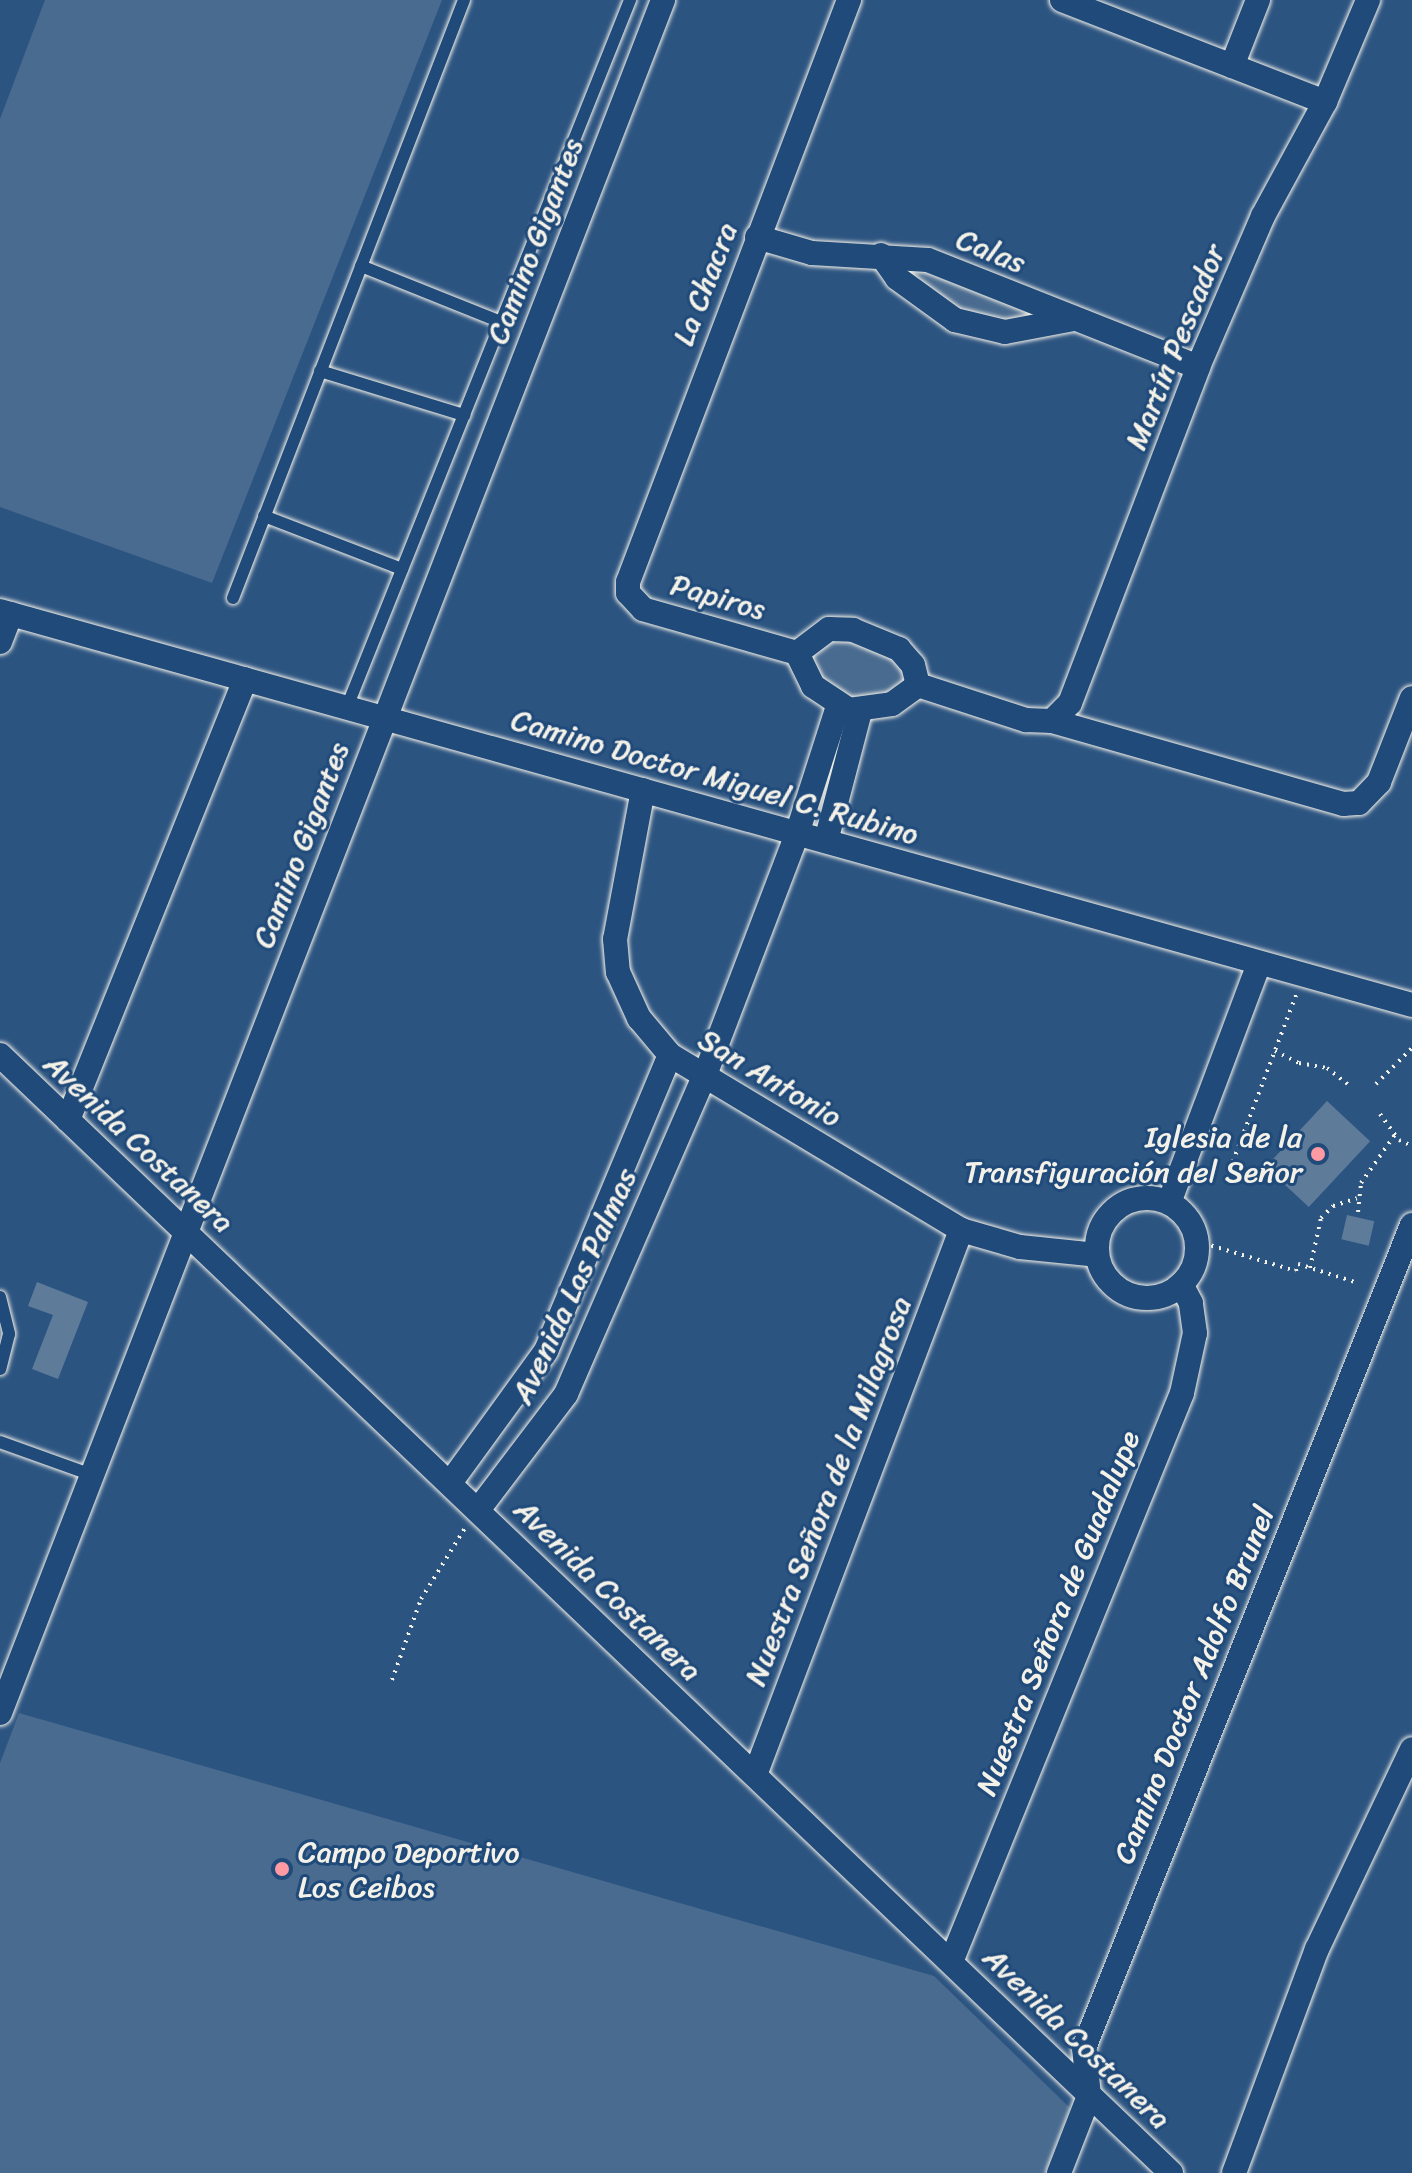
<!DOCTYPE html>
<meta charset="utf-8">
<style>
body{margin:0}
#map{position:relative;width:1412px;height:2173px;overflow:hidden;background:#2c5481;font-family:Sriracha,sans-serif}
div>[style]{position:absolute}
[style*='--x']{left:calc(var(--x)*1px);top:calc(var(--y)*1px);width:calc(var(--w)*1px);rotate:calc(var(--a)*1deg)}
.green>*{inset:0;background:#496b90}
.building>*{inset:0;background:#5e7b9a;transform-origin:0 0}
.path>*{height:4px;margin-top:-2px;transform-origin:0;background:repeating-linear-gradient(90deg,#f4f1e8 0 2px,transparent 0 8px)}
.roads{filter:drop-shadow(0 0 2px #f4f1e8) drop-shadow(0 0 2px #f4f1e8)}
.lane>*{height:12px;margin:-6px;padding:0 6px;transform-origin:6px;border-radius:6px;background:#1f4a7a}
.street>*{height:24px;margin:-12px;padding:0 12px;transform-origin:12px;border-radius:12px;background:#1f4a7a}
.street>.ring{margin:-12px;padding:0;box-sizing:content-box;background:none;border:24px solid #1f4a7a;border-radius:50%}
.dots>*{width:22px;height:22px;translate:-50% -50%;box-sizing:border-box;border:4px solid #1f4a7a;border-radius:50%}
span{translate:-50% -50%;white-space:nowrap;text-align:center;line-height:1.15;-webkit-text-stroke:6px #1f4a7a;paint-order:stroke}
.street-label{font-size:30px;color:#f4f1e8}
.poi-label{font-size:30px;color:#f4f1e8}
.right{translate:-100% -50%;text-align:right}
.left{translate:0 -50%;text-align:left}
</style>
<div id="map">
<div class="green">
<i style="clip-path:polygon(45px 0,442px 0,212px 583px,0 507px,0 119px)"></i>
<i style="clip-path:polygon(915px 266px,1040px 312px,1041px 319px,977px 321px,909px 274px)"></i>
<i style="clip-path:polygon(836px 637px,896px 653px,908px 681px,883px 701px,836px 697px,809px 659px)"></i>
<i style="clip-path:polygon(19px 1713px,934px 1976px,1070px 2108px,1045px 2173px,0 2173px,0 1763px)"></i>
</div>
<div class="building">
<i style="left:1327px;top:1101px;width:59px;height:90px;rotate:43deg"></i>
<i style="left:1347px;top:1215px;width:28px;height:25px;rotate:13deg"></i>
<i style="clip-path:polygon(37px 1282px,88px 1302px,58px 1379px,32px 1369px,53px 1315px,28px 1306px)"></i>
</div>
<div class="path">
<i style="--x:1275;--y:1051;--w:27;--a:27"></i>
<i style="--x:1299;--y:1063;--w:28;--a:10"></i>
<i style="--x:1327;--y:1068;--w:28;--a:38"></i>
<i style="--x:1376;--y:1084;--w:51;--a:-45"></i>
<i style="--x:1380;--y:1114;--w:32;--a:54"></i>
<i style="--x:1399;--y:1140;--w:14;--a:25"></i>
<i style="--x:1230;--y:1169;--w:188;--a:-69.2"></i>
<i style="--x:1358;--y:1212;--w:29;--a:-84"></i>
<i style="--x:1361;--y:1183;--w:61;--a:-55"></i>
<i style="--x:1196;--y:1241;--w:104;--a:16.7"></i>
<i style="--x:1296;--y:1271;--w:7;--a:-74"></i>
<i style="--x:1298;--y:1264;--w:60;--a:17.5"></i>
<i style="--x:1310;--y:1268;--w:51;--a:-77.6"></i>
<i style="--x:1321;--y:1218;--w:17;--a:-45"></i>
<i style="--x:1333;--y:1206;--w:25;--a:-18"></i>
<i style="--x:392;--y:1680;--w:86;--a:-70.3"></i>
<i style="--x:421;--y:1599;--w:84;--a:-58.2"></i>
</div>
<div class="roads">
<div class="lane">
<i style="--x:361;--y:266;--w:151;--a:21.8"></i>
<i style="--x:320;--y:371;--w:151;--a:17"></i>
<i style="--x:264;--y:516;--w:148;--a:21"></i>
<i style="--x:233;--y:598;--w:641;--a:-68.88"></i>
<i style="--x:347;--y:707;--w:762;--a:-68.18"></i>
<i style="--x:0;--y:1297;--w:38;--a:76"></i>
<i style="--x:9;--y:1334;--w:36;--a:104"></i>
<i style="--x:0;--y:1442;--w:98;--a:19.7"></i>
</div>
<div class="street">
<i style="--x:1062;--y:0;--w:282;--a:21.2"></i>
<i style="--x:1232;--y:66;--w:71;--a:-68.5"></i>
<i style="--x:757;--y:237;--w:57;--a:16.2"></i>
<i style="--x:812;--y:253;--w:116;--a:3.5"></i>
<i style="--x:928;--y:260;--w:290;--a:21.6"></i>
<i style="--x:881;--y:255;--w:28;--a:55"></i>
<i style="--x:897;--y:278;--w:72;--a:35.9"></i>
<i style="--x:955;--y:320;--w:51;--a:13.5"></i>
<i style="--x:1005;--y:332;--w:70;--a:-10.7"></i>
<i style="--x:0;--y:611;--w:1466;--a:15.59"></i>
<i style="--x:0;--y:642;--w:30;--a:-69"></i>
<i style="--x:797;--y:653;--w:160;--a:-164.1"></i>
<i style="--x:643;--y:609;--w:22;--a:-133"></i>
<i style="--x:628;--y:593;--w:11;--a:-90"></i>
<i style="--x:628;--y:582;--w:623;--a:-69.21"></i>
<i style="--x:797;--y:653;--w:37;--a:64"></i>
<i style="--x:813;--y:686;--w:43;--a:33.7"></i>
<i style="--x:849;--y:710;--w:43;--a:-7.9"></i>
<i style="--x:892;--y:704;--w:32;--a:-36"></i>
<i style="--x:797;--y:653;--w:40;--a:-37"></i>
<i style="--x:829;--y:629;--w:24;--a:2"></i>
<i style="--x:853;--y:630;--w:50;--a:22.4"></i>
<i style="--x:899;--y:649;--w:21;--a:49"></i>
<i style="--x:913;--y:665;--w:21;--a:76"></i>
<i style="--x:918;--y:685;--w:114;--a:18"></i>
<i style="--x:1026;--y:720;--w:26;--a:2"></i>
<i style="--x:1052;--y:721;--w:303;--a:15.9"></i>
<i style="--x:1343;--y:804;--w:16;--a:-4"></i>
<i style="--x:1359;--y:803;--w:29;--a:-46"></i>
<i style="--x:1379;--y:782;--w:90;--a:-68.6"></i>
<i style="--x:1052;--y:721;--w:25;--a:-45"></i>
<i style="--x:1070;--y:703;--w:360;--a:-69.1"></i>
<i style="--x:1198;--y:367;--w:164;--a:-66.7"></i>
<i style="--x:1263;--y:216;--w:130;--a:-61.5"></i>
<i style="--x:1325;--y:102;--w:111;--a:-67.1"></i>
<i style="--x:643;--y:790;--w:152;--a:100.6"></i>
<i style="--x:615;--y:939;--w:33;--a:85"></i>
<i style="--x:618;--y:972;--w:51;--a:65.5"></i>
<i style="--x:639;--y:1018;--w:48;--a:50"></i>
<i style="--x:670;--y:1055;--w:340;--a:31"></i>
<i style="--x:961;--y:1230;--w:61;--a:16.1"></i>
<i style="--x:1020;--y:1247;--w:77;--a:5.9"></i>
<i style="--x:826;--y:841;--w:134;--a:-75.3"></i>
<i style="--x:0;--y:1055;--w:1619;--a:43.67"></i>
<i style="--x:68;--y:1120;--w:475;--a:-68.1"></i>
<i class="ring" style="left:1097px;top:1198px;width:76px;height:76px"></i>
<i style="--x:1169;--y:1203;--w:256;--a:-69.4"></i>
<i style="--x:450;--y:1483;--w:163;--a:-54"></i>
<i style="--x:546;--y:1351;--w:321;--a:-67.3"></i>
<i style="--x:478;--y:1510;--w:146;--a:-52.8"></i>
<i style="--x:566;--y:1394;--w:348;--a:-66.5"></i>
<i style="--x:705;--y:1075;--w:258;--a:-69.1"></i>
<i style="--x:797;--y:834;--w:134;--a:-72.2"></i>
<i style="--x:0;--y:1713;--w:1837;--a:-68.84"></i>
<i style="--x:755;--y:1775;--w:583;--a:-69.29"></i>
<i style="--x:951;--y:1962;--w:614;--a:-67.9"></i>
<i style="--x:1182;--y:1393;--w:61;--a:-77.8"></i>
<i style="--x:1195;--y:1333;--w:30;--a:-98"></i>
<i style="--x:1191;--y:1303;--w:21;--a:-118"></i>
<i style="--x:1059;--y:2173;--w:83;--a:-68.7"></i>
<i style="--x:1089;--y:2096;--w:48;--a:-95.9"></i>
<i style="--x:1084;--y:2048;--w:886;--a:-68.27"></i>
<i style="--x:1234;--y:2173;--w:239;--a:-69.7"></i>
<i style="--x:1317;--y:1949;--w:221;--a:-64.6"></i>
</div>
</div>
<div class="dots">
<i style="left:1318px;top:1154px;background:#ff9aa2"></i>
<i style="left:282px;top:1869px;background:#ff9aa2"></i>
</div>
<div class="street-label">
<span style="left:535px;top:241px;rotate:-69deg">Camino Gigantes</span>
<span style="left:991px;top:251px;rotate:22deg">Calas</span>
<span style="left:705px;top:284px;rotate:-69deg">La Chacra</span>
<span style="left:1175px;top:347px;rotate:-68deg">Martín Pescador</span>
<span style="left:718px;top:597px;rotate:16deg">Papiros</span>
<span style="left:715px;top:777px;rotate:16deg">Camino Doctor Miguel C. Rubino</span>
<span style="left:301px;top:845px;rotate:-69deg">Camino Gigantes</span>
<span style="left:770px;top:1078px;rotate:31deg">San Antonio</span>
<span style="left:139px;top:1143px;rotate:43deg">Avenida Costanera</span>
<span style="left:574px;top:1286px;rotate:-65deg">Avenida Las Palmas</span>
<span style="left:828px;top:1491px;rotate:-69deg">Nuestra Señora de la Milagrosa</span>
<span style="left:608px;top:1590px;rotate:44deg">Avenida Costanera</span>
<span style="left:1058px;top:1613px;rotate:-68deg">Nuestra Señora de Guadalupe</span>
<span style="left:1194px;top:1685px;rotate:-68deg">Camino Doctor Adolfo Brunel</span>
<span style="left:1077px;top:2038px;rotate:44deg">Avenida Costanera</span>
</div>
<div class="poi-label">
<span class="right" style="left:1302px;top:1154px">Iglesia de la<br>Transfiguración del Señor</span>
<span class="left" style="left:298px;top:1869px">Campo Deportivo<br>Los Ceibos</span>
</div>
</div>
